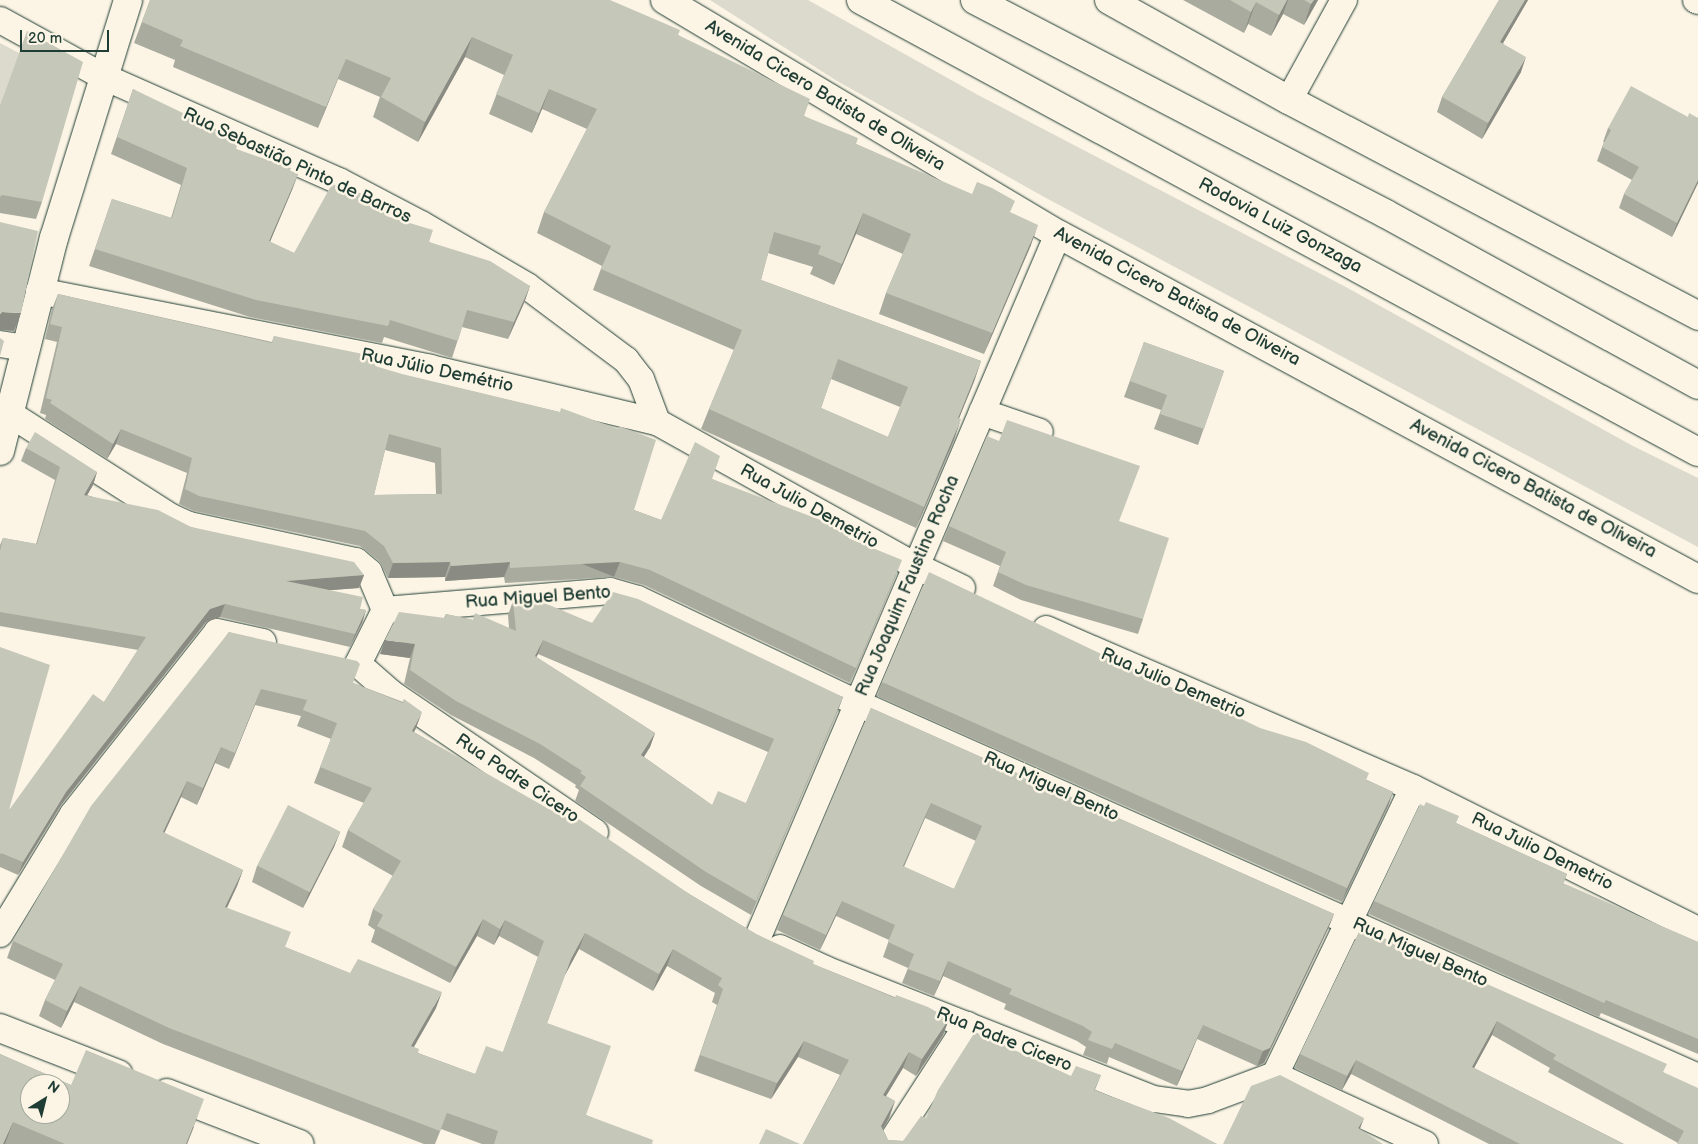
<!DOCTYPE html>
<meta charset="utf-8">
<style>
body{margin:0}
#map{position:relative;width:1698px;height:1144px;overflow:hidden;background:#fcf5e5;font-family:"Balsamiq Sans",sans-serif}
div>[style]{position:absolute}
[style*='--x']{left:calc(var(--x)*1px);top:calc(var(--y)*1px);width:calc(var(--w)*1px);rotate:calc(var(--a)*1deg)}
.green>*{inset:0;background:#dcdacc}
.roads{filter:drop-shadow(0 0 1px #1f3d34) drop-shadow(0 0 1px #1f3d34)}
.street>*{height:26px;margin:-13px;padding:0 13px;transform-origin:13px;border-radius:13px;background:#fcf5e5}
.secondary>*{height:28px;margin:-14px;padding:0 14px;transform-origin:14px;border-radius:14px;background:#fcf5e5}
.highway>*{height:28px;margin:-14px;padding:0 14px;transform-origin:14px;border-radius:14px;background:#fcf5e5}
.wall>*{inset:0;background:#a9ab9f}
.shaded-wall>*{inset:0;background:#8a8b82;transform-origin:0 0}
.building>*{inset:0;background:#c5c7b9;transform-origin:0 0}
span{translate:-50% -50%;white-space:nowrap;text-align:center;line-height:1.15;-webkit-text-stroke:5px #fcf5e5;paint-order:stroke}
.street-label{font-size:18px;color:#1f3d34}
.north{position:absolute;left:20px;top:1074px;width:50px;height:50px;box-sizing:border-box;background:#fcf5e5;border:1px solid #a4ab9e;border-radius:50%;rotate:36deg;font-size:14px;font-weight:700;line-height:20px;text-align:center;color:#1f3d34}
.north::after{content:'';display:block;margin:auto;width:18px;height:22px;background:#1f3d34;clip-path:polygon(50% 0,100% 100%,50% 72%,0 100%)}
.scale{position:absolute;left:20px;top:30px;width:89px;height:22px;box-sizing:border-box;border:2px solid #1f3d34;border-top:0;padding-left:6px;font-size:15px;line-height:18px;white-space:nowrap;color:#1f3d34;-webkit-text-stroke:4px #fcf5e5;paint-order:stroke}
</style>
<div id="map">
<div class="green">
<i style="clip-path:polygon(710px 0,808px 0,978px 95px,1344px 286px,1633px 446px,1698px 478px,1698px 547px,1046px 198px,837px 81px)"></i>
<i style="clip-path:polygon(0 43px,19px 53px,0 105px)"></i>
</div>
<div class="roads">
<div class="street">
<i style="--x:1696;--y:0;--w:2;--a:27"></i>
<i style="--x:0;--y:20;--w:119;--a:28.7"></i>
<i style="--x:104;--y:77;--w:257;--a:23.9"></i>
<i style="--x:339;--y:181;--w:93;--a:27.7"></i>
<i style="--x:421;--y:224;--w:123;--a:30.3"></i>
<i style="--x:527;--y:286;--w:124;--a:36.8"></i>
<i style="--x:626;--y:360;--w:24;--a:52"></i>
<i style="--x:641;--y:379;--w:46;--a:69.6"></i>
<i style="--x:1289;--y:100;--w:114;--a:-61.2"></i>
<i style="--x:39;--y:291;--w:399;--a:11.1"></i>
<i style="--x:430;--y:368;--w:233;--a:13.4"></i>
<i style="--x:657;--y:422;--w:296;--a:29.1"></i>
<i style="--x:916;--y:566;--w:51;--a:25.6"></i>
<i style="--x:0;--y:344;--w:25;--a:9"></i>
<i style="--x:982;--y:412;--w:61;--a:19"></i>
<i style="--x:10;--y:414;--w:191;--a:32.6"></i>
<i style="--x:171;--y:517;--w:20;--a:24"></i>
<i style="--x:189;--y:525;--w:171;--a:12.2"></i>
<i style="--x:356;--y:561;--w:17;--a:40"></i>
<i style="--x:369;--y:572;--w:41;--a:67.2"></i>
<i style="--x:385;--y:610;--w:226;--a:-4.8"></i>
<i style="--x:610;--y:591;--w:29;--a:16"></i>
<i style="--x:638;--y:599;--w:245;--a:25.4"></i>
<i style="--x:859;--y:704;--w:918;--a:23.97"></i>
<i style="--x:385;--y:610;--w:60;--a:116.6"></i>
<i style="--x:358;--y:664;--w:44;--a:41.3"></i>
<i style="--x:391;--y:693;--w:247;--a:34.3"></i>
<i style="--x:1046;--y:629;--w:400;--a:23.4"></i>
<i style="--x:1413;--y:788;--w:318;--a:26.5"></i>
<i style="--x:0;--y:934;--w:140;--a:-58.7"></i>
<i style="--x:73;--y:814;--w:232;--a:-51.6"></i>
<i style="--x:217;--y:632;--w:47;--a:12.3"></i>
<i style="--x:758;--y:937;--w:764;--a:-66.89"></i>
<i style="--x:780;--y:948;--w:50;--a:25"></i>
<i style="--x:825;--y:969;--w:354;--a:21.6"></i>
<i style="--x:1154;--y:1099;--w:34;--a:8"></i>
<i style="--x:1188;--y:1104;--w:20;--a:-11"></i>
<i style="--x:1208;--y:1100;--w:72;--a:-20.5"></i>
<i style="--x:1275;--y:1075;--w:165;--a:24.7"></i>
<i style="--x:1275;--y:1075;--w:318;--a:-64.3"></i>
<i style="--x:890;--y:1144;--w:142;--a:-57.1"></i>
</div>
<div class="secondary">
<i style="--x:665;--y:0;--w:457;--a:30.8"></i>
<i style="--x:1058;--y:234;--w:727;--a:28.33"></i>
<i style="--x:1109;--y:0;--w:206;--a:29.1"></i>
<i style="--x:1289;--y:100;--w:463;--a:27.8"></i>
<i style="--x:0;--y:451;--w:220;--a:-75.8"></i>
<i style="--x:54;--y:238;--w:249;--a:-72.7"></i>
<i style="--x:0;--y:1028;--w:127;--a:21.3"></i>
<i style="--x:167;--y:1093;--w:142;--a:21.1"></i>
</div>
<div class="highway">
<i style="--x:861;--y:0;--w:951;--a:28.37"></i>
<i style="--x:975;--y:0;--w:463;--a:27.5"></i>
<i style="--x:1386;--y:214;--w:356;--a:28.7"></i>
</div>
</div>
<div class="wall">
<i style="clip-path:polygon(evenodd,150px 0,678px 35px,804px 116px,856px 144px,1010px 213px,1031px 245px,984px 354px,879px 314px,886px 293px,903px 254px,856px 234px,834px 285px,810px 274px,813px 267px,768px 253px,761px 280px,981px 361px,959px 418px,954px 440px,916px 528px,701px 429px,709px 409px,734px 350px,593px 290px,602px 266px,537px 233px,544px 212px,587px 129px,542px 109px,532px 133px,489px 114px,504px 75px,465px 57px,418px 142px,373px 117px,380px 97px,338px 79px,318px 128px,173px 67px,175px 60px,134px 43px,150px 0,831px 379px,900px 407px,888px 437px,821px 408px,831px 379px)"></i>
<i style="clip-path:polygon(1183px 0,1318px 0,1304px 25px,1283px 14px,1271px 36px,1248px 24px,1244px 33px)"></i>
<i style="clip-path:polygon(1499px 0,1528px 0,1503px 43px,1521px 72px,1482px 139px,1437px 112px,1442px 97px)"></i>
<i style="clip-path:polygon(133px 89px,236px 149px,290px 171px,298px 174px,292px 190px,270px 242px,294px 253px,386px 216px,429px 242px,530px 286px,524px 303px,508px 339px,462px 327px,452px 358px,384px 337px,382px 343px,250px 317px,89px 266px,112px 199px,171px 218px,181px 185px,111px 154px)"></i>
<i style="clip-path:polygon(0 105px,42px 202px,36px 219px,0 213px)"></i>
<i style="clip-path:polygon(1688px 117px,1698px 118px,1698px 183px,1672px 237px,1619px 208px,1624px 194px,1632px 180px,1597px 161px,1604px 142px,1603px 142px,1608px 128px)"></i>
<i style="clip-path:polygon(evenodd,58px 294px,272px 342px,274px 336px,375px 366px,634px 510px,661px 520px,712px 479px,848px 538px,896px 575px,850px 683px,644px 585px,614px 577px,505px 583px,504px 577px,445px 581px,445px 577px,388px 578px,379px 561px,360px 546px,194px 511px,179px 504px,187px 473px,116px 444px,107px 459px,45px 419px,46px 415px,40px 413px,57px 342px,45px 339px,52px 309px,58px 294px,385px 450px,435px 463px,436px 494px,374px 495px,385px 450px)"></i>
<i style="clip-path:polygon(1144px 342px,1224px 371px,1198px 445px,1154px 429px,1161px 410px,1124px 397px)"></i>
<i style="clip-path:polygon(26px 448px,97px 472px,93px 485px,87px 495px,191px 527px,364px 575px,359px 588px,329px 590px,360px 609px,366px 610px,362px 623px,350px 647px,220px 617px,206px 622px,61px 805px,18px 875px,0 867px,0 647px,9px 810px,104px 702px,138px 650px,0 626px,0 545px,3px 538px,36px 544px,55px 480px,21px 461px)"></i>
<i style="clip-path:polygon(1119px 521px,1143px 619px,1138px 634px,1021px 600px,993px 586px,1000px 566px,943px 541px,949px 526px)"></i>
<i style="clip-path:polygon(evenodd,513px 601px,592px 623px,838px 711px,751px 915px,701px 886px,575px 801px,579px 790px,575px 787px,576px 785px,534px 758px,451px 715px,404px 684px,410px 658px,380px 654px,444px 618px,446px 614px,509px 628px,508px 615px,513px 601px,538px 654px,768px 752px,746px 803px,712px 805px,644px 757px,650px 747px,655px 733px,536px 657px,538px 654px)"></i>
<i style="clip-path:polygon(evenodd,229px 632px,353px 683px,403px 702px,404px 699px,416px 728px,414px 732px,691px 895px,756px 934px,813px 964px,949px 1019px,943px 1035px,916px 1076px,903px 1068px,886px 1096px,895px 1101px,889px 1118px,883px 1129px,888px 1140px,903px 1141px,926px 1118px,1071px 1076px,1101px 1075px,1095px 1090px,1217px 1144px,803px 1144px,840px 1075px,798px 1057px,771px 1099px,694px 1071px,717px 1005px,712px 1002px,715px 993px,667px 966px,653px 991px,579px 949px,565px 975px,547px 1023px,586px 1115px,652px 1144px,482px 1144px,441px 1129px,435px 1144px,424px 1144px,163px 1044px,74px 1002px,61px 1028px,39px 1016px,45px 1000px,55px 980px,7px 958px,13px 941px,229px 632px,255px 705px,301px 716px,297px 726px,331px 739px,314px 783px,364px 803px,348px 830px,342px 847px,393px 876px,373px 909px,368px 925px,375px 930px,371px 942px,450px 983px,477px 936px,494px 945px,499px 936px,538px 957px,503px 1052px,475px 1074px,418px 1053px,414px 1047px,436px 1008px,285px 947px,227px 908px,237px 886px,243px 870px,164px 833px,181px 797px,197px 805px,215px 763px,229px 769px,255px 705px)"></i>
<i style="clip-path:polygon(882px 682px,1367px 780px,1393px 792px,1388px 806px,1342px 902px,877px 696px)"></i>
<i style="clip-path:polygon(evenodd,871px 708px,1334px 914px,1328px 929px,1264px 1063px,1257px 1066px,1197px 1039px,1177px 1086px,1109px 1057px,1107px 1064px,1083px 1055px,1086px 1047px,1077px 1041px,1004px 1009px,1006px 1004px,943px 976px,934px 996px,902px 983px,908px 968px,883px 957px,889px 940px,836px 916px,820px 950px,777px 930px,783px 915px,871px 708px,925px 818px,976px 841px,954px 889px,904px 867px,925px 818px)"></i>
<i style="clip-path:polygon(1456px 823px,1567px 874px,1563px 884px,1698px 942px,1698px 1054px,1601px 1013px,1599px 1017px,1369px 914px,1374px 901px)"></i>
<i style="clip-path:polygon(340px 832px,334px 847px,303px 908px,252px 882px,257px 866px)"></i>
<i style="clip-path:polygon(1361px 928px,1663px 1072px,1698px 1144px,1678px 1143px,1548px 1072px,1550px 1068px,1492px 1035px,1474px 1068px,1624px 1144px,1489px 1144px,1351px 1074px,1342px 1090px,1295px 1068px,1300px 1054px)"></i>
<i style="clip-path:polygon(0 1054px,71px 1085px,194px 1127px,187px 1144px,0 1144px)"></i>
</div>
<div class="shaded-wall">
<i style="clip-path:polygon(1287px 0,1288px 0,1283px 14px,1271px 36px,1279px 15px)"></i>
<i style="clip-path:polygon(1314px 0,1318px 0,1304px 25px,1311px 4px)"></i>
<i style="clip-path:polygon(1525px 0,1528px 0,1495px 57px,1500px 42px)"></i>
<i style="clip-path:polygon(1256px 2px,1248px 24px,1244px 33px,1251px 12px)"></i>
<i style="clip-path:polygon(472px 37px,465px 57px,418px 142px,425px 122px)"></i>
<i style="clip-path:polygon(1526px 57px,1521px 72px,1482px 139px,1488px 123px)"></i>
<i style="clip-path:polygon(346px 59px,338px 79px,318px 128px,326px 107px)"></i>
<i style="clip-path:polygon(549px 89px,542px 109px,532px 133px,539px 113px)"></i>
<i style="clip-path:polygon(298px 174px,292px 190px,263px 258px,269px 241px)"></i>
<i style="clip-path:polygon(1698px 180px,1698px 183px,1672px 237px,1677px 223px)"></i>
<i style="clip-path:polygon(863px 213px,856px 234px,834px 285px,842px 264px)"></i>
<i style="clip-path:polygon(1038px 225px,1031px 245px,984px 354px,992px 333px)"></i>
<i style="clip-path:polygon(530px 286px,524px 303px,508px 339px,514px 322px)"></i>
<i style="clip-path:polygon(2px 312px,21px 313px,14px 331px,0 330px,0 314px)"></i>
<i style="clip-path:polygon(981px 361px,974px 382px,951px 438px,958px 418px)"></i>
<i style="clip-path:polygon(961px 419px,954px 440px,916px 528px,924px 507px)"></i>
<i style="clip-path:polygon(121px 429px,116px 444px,107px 459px,113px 444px)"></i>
<i style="clip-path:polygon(97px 472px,93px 485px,80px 508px,84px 495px)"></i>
<i style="clip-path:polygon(902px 560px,896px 575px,850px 683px,856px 668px)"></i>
<i style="clip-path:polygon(450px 562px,445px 577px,388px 578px,393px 563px)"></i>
<i style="clip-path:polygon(510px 562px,504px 577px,445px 581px,451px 566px)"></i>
<i style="left:620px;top:562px;width:16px;height:110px;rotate:112deg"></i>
<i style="clip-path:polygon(364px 575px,359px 588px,281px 594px,286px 581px)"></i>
<i style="clip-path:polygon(225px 604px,220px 617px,206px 622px,61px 805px,18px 875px,23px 862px,66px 792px,210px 609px)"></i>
<i style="clip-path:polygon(366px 610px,362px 623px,350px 647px,355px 634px)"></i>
<i style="clip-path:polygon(385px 640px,415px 644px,410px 658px,380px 654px)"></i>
<i style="clip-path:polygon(543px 640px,538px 654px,530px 670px,535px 656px)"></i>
<i style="clip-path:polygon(261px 689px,255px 705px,229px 769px,235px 753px)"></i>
<i style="left:843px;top:697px;width:15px;height:222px;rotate:110deg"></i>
<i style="clip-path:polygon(422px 712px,416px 728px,406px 747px,412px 731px)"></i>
<i style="clip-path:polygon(655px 733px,650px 747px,636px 769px,641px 755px)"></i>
<i style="clip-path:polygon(221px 747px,215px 763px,197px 805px,203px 788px)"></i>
<i style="clip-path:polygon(187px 781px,181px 797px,157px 849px,163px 832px)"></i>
<i style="clip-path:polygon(1393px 792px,1388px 806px,1342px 902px,1347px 888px)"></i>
<i style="clip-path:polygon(931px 803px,925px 818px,897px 881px,903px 866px)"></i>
<i style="clip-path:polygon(340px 832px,334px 847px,303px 908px,309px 893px)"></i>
<i style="clip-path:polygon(243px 870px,237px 886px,219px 924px,225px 907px)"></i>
<i style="clip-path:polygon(842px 901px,836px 916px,820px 950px,826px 935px)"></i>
<i style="clip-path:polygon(1334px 914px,1328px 929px,1264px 1063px,1257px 1066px,1263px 1051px)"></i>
<i style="clip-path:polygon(483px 919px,477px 936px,450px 983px,456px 967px)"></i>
<i style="clip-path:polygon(505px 920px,499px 936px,494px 945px,500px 929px)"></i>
<i style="clip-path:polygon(585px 933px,579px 949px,565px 975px,571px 959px)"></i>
<i style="clip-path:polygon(673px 949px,667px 966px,653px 991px,659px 974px)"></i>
<i style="clip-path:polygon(948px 961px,943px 976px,934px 996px)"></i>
<i style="clip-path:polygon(80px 986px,74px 1002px,61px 1028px,67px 1011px)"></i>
<i style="clip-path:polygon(442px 992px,436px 1008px,405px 1062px,411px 1046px)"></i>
<i style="clip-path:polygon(949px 1019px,943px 1035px,916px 1076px,922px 1059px)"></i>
<i style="clip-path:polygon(1497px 1021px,1492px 1035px,1467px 1081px,1472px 1067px)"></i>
<i style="clip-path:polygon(1203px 1025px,1197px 1039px,1177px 1086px,1182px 1071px)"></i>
<i style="clip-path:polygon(804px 1041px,798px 1057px,771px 1099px,777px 1083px)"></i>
<i style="clip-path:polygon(909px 1052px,903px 1068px,877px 1111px,883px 1095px)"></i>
<i style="clip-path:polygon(1356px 1060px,1351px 1074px,1342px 1090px,1347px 1076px)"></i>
<i style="clip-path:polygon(204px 1099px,187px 1144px,186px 1144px)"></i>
<i style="clip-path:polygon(895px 1101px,889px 1118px,875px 1143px,881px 1126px)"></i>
<i style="clip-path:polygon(1364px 1118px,1358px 1134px,1358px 1128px)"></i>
<i style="clip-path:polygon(13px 1122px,5px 1144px,3px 1144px)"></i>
</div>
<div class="building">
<i style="clip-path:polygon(evenodd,150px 0,610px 0,680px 30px,678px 35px,810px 99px,804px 116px,858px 138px,856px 144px,972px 194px,977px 182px,992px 188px,1015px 201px,1010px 212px,1038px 225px,992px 333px,886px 293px,911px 234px,863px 213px,842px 264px,818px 254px,821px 246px,774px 232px,761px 280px,981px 361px,958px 418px,961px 419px,924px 507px,709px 409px,742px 330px,601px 269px,611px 246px,544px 212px,597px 109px,549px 89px,539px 113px,496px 94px,513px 55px,472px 37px,425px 122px,381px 97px,391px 78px,346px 59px,326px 107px,180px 46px,183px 40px,142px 22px,150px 0,838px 359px,908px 387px,888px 437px,821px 408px,838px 359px)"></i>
<i style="clip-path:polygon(1230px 0,1287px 0,1279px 15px,1256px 2px,1251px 12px)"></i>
<i style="clip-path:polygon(1304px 0,1314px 0,1311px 4px)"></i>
<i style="clip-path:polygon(1499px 0,1525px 0,1500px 42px,1526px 57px,1488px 123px,1442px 97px)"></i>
<i style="clip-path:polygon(27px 31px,83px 62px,42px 202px,2px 195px,0 197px,0 105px)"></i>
<i style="clip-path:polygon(1631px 86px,1688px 117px,1689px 113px,1698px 118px,1698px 180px,1677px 223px,1624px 194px,1639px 167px,1602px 147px,1611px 130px,1608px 128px)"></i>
<i style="clip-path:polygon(133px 89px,239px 140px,236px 149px,291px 168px,290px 171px,298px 174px,269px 241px,294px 253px,332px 184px,381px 200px,390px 205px,386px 216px,433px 230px,429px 242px,490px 261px,530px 286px,514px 322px,467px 310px,458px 341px,390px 320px,388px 326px,256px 300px,95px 249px,112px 199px,172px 218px,187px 168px,117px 137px)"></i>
<i style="clip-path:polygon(0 222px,38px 231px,21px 313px,2px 312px,0 314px)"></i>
<i style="clip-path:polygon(evenodd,58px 294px,272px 343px,274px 336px,378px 357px,375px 366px,402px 374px,560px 412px,561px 408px,618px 429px,619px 426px,656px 440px,634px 510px,661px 520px,695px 442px,720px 456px,712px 479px,850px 531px,848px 538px,902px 560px,856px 668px,650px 570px,620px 562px,510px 568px,510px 562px,451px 566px,450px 562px,393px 563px,384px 546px,365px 531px,199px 496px,185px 489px,192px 458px,121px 429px,113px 444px,50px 403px,52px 400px,46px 398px,62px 327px,50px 324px,58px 294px,389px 434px,441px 448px,442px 494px,374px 495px,389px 434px)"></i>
<i style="clip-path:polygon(0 338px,4px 341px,0 356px)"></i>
<i style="clip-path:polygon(1144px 342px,1224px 371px,1204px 429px,1160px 414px,1167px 395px,1130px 381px)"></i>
<i style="clip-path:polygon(1007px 420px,1140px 466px,1119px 521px,1169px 538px,1143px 619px,1026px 585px,998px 572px,1006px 552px,949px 526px,987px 436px,999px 441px)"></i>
<i style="clip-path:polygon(35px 432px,97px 472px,84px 495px,158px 510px,191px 527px,354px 562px,364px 575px,286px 581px,363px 597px,360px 609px,366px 610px,355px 634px,225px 604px,210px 609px,66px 792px,23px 862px,1px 853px,0 855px,0 647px,50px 665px,9px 810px,93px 694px,104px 702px,146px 637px,0 612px,0 551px,3px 538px,37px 544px,60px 467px,26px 448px)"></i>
<i style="clip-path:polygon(929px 572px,1177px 690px,1178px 688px,1260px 728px,1306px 742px,1369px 773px,1366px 780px,1393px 792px,1347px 888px,882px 682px)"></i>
<i style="clip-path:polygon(evenodd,613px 592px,638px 599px,843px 697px,756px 901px,706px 872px,580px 786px,586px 777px,580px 773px,582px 771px,540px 744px,456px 701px,410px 670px,415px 644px,385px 640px,399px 612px,445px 618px,446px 614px,473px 620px,475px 613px,516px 631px,513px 601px,535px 599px,592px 623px,613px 592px,543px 640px,774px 739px,746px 803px,718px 791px,712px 805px,641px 755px,655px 733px,535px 656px,543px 640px)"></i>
<i style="clip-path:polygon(evenodd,229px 632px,357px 661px,360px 664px,353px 683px,403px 703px,404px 699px,422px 712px,412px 731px,563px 817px,567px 811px,691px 895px,756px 934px,814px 961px,813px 964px,895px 998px,896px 995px,928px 1007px,949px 1019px,922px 1059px,909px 1052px,883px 1095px,895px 1101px,881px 1126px,888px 1140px,903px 1141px,921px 1116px,926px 1118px,938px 1090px,975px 1032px,1071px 1076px,1076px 1066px,1101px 1075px,1094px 1090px,1169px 1118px,1217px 1144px,803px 1144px,849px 1060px,804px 1041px,777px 1083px,700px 1055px,723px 989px,718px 985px,722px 978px,673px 949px,659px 974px,585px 933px,571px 959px,547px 1023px,611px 1046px,586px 1115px,653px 1140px,652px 1144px,494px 1144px,498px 1131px,447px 1113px,440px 1131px,169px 1028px,80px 986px,67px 1011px,45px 1000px,63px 964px,13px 941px,91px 806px,229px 632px,261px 689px,307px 700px,303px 710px,337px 723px,320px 767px,372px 788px,348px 830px,401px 861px,373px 909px,383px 915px,377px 926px,456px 967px,483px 919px,500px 929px,505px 920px,544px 941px,503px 1052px,486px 1046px,475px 1074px,418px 1053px,419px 1049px,411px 1046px,442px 992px,358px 959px,350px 973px,285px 947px,291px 932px,225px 907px,243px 870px,163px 832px,187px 781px,203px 788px,221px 747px,235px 753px,261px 689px)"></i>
<i style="clip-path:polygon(evenodd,871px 708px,1334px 914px,1270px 1048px,1263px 1051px,1203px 1025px,1182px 1071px,1115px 1043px,1112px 1049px,1088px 1040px,1092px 1032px,1083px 1026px,1009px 994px,1012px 989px,948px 961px,940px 981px,908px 969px,914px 954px,888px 942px,895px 925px,842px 901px,826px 935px,783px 915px,871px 708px,931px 803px,982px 826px,954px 889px,903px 866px,931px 803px)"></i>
<i style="clip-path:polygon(1426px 802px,1459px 816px,1456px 823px,1567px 874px,1563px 883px,1698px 942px,1698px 1039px,1606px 1000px,1604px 1003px,1374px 901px,1420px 804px,1424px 806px)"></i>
<i style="left:288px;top:805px;width:59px;height:68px;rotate:27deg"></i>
<i style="clip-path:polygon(1361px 928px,1667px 1064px,1663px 1072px,1698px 1088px,1698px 1144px,1677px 1144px,1684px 1131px,1553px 1059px,1556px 1055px,1497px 1021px,1472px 1067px,1623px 1144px,1520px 1144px,1356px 1060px,1347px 1076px,1300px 1054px)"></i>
<i style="clip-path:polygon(evenodd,86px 1050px,204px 1099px,186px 1144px,65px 1144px,13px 1122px,3px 1144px,0 1144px,0 1054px,71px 1085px,86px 1050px,30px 1084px,60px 1084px,60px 1114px,30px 1114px,30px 1084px)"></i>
<i style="clip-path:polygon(1280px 1075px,1364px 1118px,1358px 1128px,1383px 1144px,1223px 1144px,1251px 1086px)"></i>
<i style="clip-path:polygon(766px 1129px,800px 1144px,759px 1144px)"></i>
</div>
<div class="street-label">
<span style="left:825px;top:96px;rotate:31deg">Avenida Cicero Batista de Oliveira</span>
<span style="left:297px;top:166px;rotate:25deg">Rua Sebastião Pinto de Barros</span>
<span style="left:1280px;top:226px;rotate:28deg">Rodovia Luiz Gonzaga</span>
<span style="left:1177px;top:297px;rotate:28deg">Avenida Cicero Batista de Oliveira</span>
<span style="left:437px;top:371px;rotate:12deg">Rua Júlio Demétrio</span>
<span style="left:1533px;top:489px;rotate:28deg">Avenida Cicero Batista de Oliveira</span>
<span style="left:809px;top:507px;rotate:29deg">Rua Julio Demetrio</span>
<span style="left:908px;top:586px;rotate:-67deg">Rua Joaquim Faustino Rocha</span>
<span style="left:538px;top:598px;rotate:-4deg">Rua Miguel Bento</span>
<span style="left:1173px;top:684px;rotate:23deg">Rua Julio Demetrio</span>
<span style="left:517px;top:779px;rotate:34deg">Rua Padre Cicero</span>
<span style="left:1051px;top:787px;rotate:24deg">Rua Miguel Bento</span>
<span style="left:1542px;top:852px;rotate:26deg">Rua Julio Demetrio</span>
<span style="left:1420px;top:953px;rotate:24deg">Rua Miguel Bento</span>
<span style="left:1004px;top:1040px;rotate:22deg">Rua Padre Cicero</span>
</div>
<div class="north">N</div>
<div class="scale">20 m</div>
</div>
